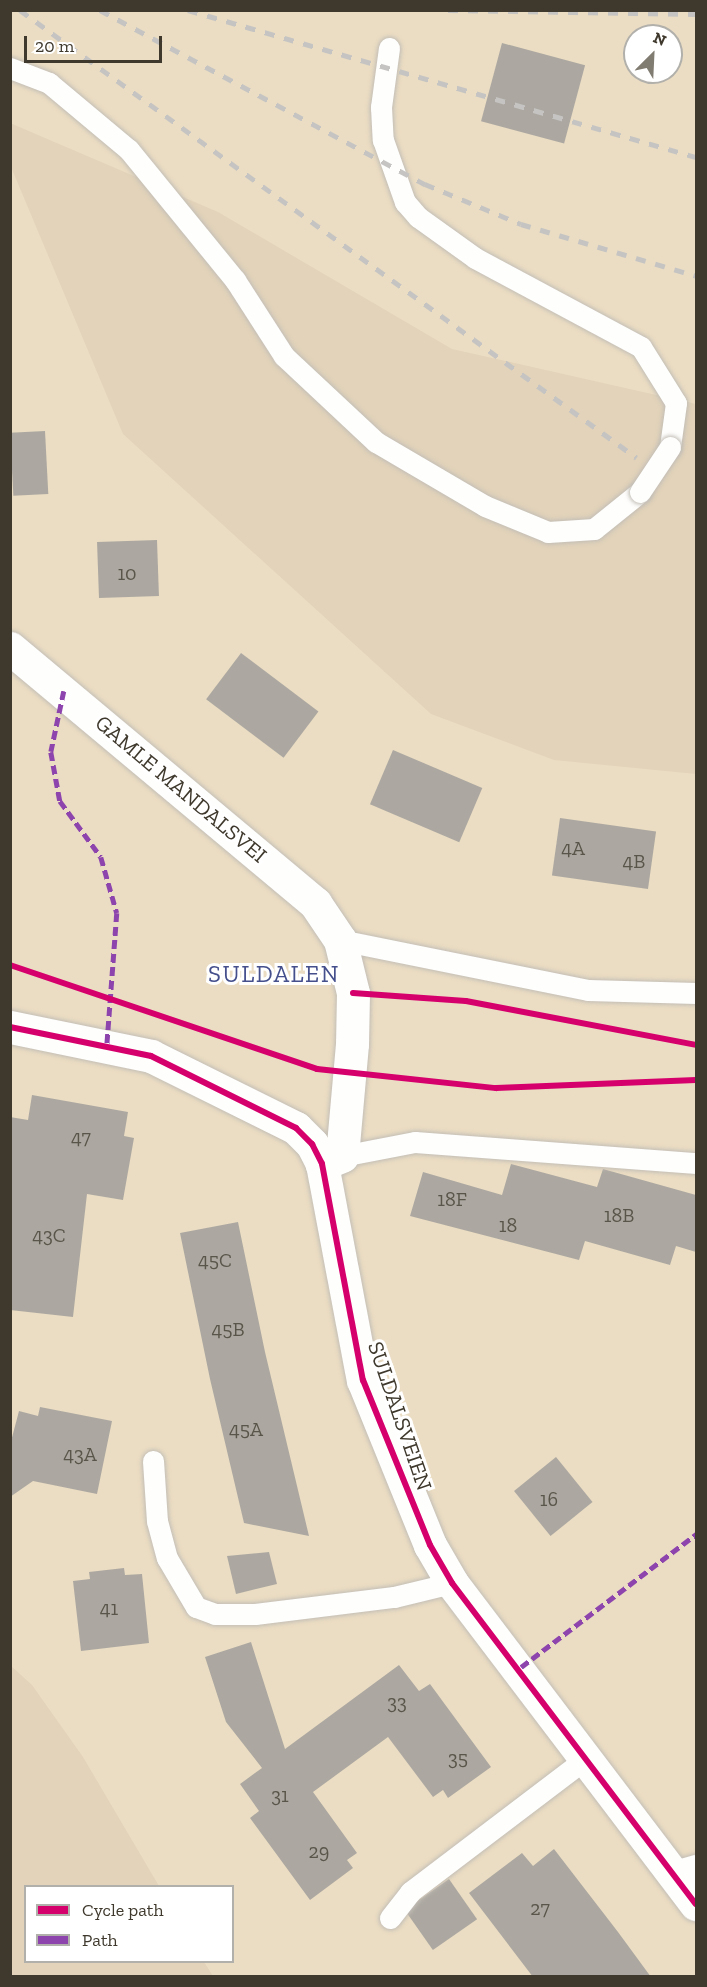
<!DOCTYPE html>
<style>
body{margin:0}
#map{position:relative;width:707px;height:1987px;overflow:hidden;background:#fbf7f1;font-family:"Zilla Slab",serif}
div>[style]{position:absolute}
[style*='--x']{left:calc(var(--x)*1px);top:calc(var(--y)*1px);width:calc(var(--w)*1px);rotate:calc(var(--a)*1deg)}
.green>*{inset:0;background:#ebddc3}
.forest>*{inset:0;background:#e2d3ba}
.building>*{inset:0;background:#aca8a1;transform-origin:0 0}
.roads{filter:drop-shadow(0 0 2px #c3beb6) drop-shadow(0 0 2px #c3beb6)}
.lane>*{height:21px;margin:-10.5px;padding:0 10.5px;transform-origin:10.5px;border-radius:10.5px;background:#fefefd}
.street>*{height:33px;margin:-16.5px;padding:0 16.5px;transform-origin:16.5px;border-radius:16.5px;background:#fefefd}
.rail>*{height:4.5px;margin-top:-2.25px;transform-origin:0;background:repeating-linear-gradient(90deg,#c5c4c2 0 10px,transparent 0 20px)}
.bridges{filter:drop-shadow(0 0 2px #c3beb6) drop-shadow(0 0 2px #c3beb6)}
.lane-bridge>*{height:21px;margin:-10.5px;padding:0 10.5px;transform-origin:10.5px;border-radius:10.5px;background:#fefefd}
.quiet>*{height:4.5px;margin-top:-2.25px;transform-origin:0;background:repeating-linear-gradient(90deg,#8e44ad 0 9px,transparent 0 13.5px)}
.cycleway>*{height:6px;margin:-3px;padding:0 3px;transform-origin:3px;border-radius:3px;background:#d6006c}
span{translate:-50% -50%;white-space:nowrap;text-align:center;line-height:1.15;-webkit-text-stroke:6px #fff;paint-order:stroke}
.number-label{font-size:20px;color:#5a554a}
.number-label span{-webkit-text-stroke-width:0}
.street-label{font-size:22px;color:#3f392d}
.neighbourhood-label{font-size:24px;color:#444f8c;letter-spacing:1.5px}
.frame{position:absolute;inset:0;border:12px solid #3f392d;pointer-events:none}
.legend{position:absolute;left:24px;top:1885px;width:210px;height:78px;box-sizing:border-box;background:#fff;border:2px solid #b2b0ab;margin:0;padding:8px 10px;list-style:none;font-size:18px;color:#3f392d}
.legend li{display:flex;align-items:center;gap:12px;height:30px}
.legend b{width:30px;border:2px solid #b2b0ab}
.north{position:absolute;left:623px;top:24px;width:60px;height:60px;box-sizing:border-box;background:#fff;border:2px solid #b2b0ab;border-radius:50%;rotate:24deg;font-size:16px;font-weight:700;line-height:24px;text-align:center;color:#3f392d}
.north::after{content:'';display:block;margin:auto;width:21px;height:27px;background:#817c72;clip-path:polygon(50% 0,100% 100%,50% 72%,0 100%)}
.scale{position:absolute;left:24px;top:36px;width:138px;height:27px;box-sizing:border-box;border:3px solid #3f392d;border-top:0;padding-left:8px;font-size:18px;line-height:21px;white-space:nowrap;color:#3f392d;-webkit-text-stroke:4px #fff;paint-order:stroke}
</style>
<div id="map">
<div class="green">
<i style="clip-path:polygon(evenodd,11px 11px,696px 11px,696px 1976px,11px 1976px,11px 11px,635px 36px,671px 36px,671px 72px,635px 72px,635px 36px,11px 11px,26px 1886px,232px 1886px,232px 1962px,26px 1962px,26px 1886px)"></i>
</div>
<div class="forest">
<i style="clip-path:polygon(10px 123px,218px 212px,452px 349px,696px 404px,696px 774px,554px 760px,431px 714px,123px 434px,11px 167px)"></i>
<i style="clip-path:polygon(10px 1665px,32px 1685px,83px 1757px,159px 1886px,26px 1886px,26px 1962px,204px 1962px,213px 1976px,11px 1976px)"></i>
</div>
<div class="building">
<i style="left:502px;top:43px;width:86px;height:81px;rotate:15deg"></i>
<i style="left:45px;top:431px;width:63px;height:35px;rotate:87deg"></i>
<i style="left:157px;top:540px;width:56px;height:60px;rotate:88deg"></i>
<i style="left:241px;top:653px;width:97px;height:58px;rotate:37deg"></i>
<i style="left:393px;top:750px;width:97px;height:59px;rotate:23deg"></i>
<i style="left:560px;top:818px;width:97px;height:58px;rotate:8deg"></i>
<i style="clip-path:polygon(32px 1095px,128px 1112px,124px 1136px,134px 1138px,123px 1200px,87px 1194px,73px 1317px,10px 1310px,10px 1117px,28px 1120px)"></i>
<i style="clip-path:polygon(511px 1164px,597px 1187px,603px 1169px,696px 1195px,696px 1252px,676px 1246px,670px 1265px,585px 1241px,579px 1260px,410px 1216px,423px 1172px,502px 1195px)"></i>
<i style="clip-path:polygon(238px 1222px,265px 1352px,309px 1536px,244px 1523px,210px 1379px,180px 1233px)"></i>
<i style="clip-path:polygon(40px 1407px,112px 1421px,97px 1494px,33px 1481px,10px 1497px,10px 1445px,19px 1411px,38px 1416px)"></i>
<i style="left:556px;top:1457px;width:58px;height:54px;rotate:51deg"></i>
<i style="clip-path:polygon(269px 1552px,277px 1584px,236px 1594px,227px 1556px)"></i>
<i style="clip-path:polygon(124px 1568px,125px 1575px,142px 1574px,149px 1643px,81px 1651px,73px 1581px,90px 1579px,89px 1572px)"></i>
<i style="clip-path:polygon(251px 1642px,285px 1749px,399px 1665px,419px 1691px,430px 1684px,491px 1767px,448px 1798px,443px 1790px,433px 1797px,388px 1737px,313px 1792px,357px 1853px,347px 1860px,353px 1868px,310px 1900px,250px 1818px,259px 1811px,240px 1784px,262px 1768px,226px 1722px,205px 1657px)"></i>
<i style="clip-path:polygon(554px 1849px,618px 1932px,651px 1977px,533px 1977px,469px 1893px,522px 1853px,533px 1866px)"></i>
<i style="left:449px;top:1879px;width:49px;height:54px;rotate:55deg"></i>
</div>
<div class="roads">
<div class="lane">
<i style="--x:389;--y:48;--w:60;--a:97.7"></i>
<i style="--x:381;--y:107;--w:33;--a:87"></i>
<i style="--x:383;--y:140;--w:66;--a:70.5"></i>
<i style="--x:405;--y:202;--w:20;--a:49"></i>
<i style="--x:418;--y:217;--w:70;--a:35.7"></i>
<i style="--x:475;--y:258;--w:188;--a:28.2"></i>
<i style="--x:641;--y:347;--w:66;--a:58"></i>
<i style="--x:676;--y:403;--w:44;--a:97.8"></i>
<i style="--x:10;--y:68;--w:42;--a:21"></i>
<i style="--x:49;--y:83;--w:104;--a:39.9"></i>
<i style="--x:129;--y:150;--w:168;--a:50.8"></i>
<i style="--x:235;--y:280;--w:90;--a:57.2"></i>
<i style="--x:284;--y:356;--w:126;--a:43.1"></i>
<i style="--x:376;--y:442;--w:126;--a:30.4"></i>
<i style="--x:485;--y:506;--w:68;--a:22.4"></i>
<i style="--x:548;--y:532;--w:46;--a:-3.7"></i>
<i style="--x:594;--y:529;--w:59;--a:-38.8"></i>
<i style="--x:340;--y:940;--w:253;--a:11.4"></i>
<i style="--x:588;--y:990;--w:108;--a:1.6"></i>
<i style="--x:342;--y:1156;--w:74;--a:-10.9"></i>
<i style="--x:415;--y:1142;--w:282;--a:4.3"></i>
<i style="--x:153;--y:1461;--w:60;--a:86.2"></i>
<i style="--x:157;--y:1521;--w:38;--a:75"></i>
<i style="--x:167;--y:1558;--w:57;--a:59.4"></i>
<i style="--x:196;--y:1607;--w:20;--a:20"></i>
<i style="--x:215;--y:1614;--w:40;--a:0"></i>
<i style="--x:255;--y:1614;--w:140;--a:-7"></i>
<i style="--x:394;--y:1597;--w:60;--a:-13.6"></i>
<i style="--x:671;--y:1872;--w:26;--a:-16"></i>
<i style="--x:390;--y:1918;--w:33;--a:-52"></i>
<i style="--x:410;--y:1892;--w:223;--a:-37.2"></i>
</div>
<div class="street">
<i style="--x:10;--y:648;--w:398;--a:39.9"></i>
<i style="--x:315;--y:903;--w:45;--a:56"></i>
<i style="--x:340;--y:940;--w:55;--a:76.2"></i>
<i style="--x:353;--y:993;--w:51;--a:91.1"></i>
<i style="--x:352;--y:1044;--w:112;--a:95.1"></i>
<i style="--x:342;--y:1156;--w:22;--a:158"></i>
<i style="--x:10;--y:1027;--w:144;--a:11.6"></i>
<i style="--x:151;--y:1056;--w:162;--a:26.4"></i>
<i style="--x:296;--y:1128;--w:23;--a:45"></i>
<i style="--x:312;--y:1144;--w:22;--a:63"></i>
<i style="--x:322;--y:1164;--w:220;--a:79.3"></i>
<i style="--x:363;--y:1380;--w:178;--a:67.9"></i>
<i style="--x:430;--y:1545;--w:44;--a:59.9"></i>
<i style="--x:452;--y:1583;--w:403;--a:52.8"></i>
</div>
</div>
<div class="rail">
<i style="--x:20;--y:10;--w:762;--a:35.98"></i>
<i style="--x:100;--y:10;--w:369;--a:28.2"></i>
<i style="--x:425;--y:184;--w:104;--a:22.6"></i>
<i style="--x:521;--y:224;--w:183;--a:16.5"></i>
<i style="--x:188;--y:10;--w:529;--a:16.14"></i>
<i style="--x:448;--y:10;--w:248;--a:0.9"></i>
</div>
<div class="bridges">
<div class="lane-bridge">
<i style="--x:640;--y:492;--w:54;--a:-56.3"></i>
</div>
</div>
<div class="quiet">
<i style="--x:64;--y:691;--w:62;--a:102"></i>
<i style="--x:51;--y:752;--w:50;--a:79.6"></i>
<i style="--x:60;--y:801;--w:69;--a:53.8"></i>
<i style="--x:101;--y:857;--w:58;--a:74.1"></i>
<i style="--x:117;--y:913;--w:133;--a:94.3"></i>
<i style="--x:521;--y:1667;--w:220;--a:-37.2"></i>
</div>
<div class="cycleway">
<i style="--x:10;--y:965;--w:324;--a:18.7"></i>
<i style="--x:317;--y:1069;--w:180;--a:6.1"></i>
<i style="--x:496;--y:1088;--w:200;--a:-2.3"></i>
<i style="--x:353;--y:993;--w:113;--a:4"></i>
<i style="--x:466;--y:1001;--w:234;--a:10.8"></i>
<i style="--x:10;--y:1027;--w:144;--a:11.6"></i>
<i style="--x:151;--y:1056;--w:162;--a:26.4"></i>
<i style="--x:296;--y:1128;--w:23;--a:45"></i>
<i style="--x:312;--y:1144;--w:22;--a:63"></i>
<i style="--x:322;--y:1164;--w:220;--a:79.3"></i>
<i style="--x:363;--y:1380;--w:178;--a:67.9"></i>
<i style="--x:430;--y:1545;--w:44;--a:59.9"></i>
<i style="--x:452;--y:1583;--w:403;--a:52.8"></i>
</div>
<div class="number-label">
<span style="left:127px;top:573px">10</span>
<span style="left:573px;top:848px">4A</span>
<span style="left:634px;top:861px">4B</span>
<span style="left:81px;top:1137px">47</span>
<span style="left:452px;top:1199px">18F</span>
<span style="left:619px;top:1215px">18B</span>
<span style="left:508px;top:1225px">18</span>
<span style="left:49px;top:1235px">43C</span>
<span style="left:215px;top:1260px">45C</span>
<span style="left:228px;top:1329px">45B</span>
<span style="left:246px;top:1429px">45A</span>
<span style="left:80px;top:1454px">43A</span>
<span style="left:549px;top:1499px">16</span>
<span style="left:109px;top:1608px">41</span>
<span style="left:397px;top:1702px">33</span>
<span style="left:458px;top:1758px">35</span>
<span style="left:280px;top:1795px">31</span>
<span style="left:319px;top:1851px">29</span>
<span style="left:540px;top:1908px">27</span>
</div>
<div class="street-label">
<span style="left:181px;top:789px;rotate:40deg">GAMLE MANDALSVEI</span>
<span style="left:400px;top:1416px;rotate:71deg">SULDALSVEIEN</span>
</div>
<div class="neighbourhood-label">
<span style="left:274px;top:974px">SULDALEN</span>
</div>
<div class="frame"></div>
<ul class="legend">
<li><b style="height:8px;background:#d6006c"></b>Cycle path</li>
<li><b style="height:8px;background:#8e44ad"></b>Path</li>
</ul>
<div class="north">N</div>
<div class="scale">20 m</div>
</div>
